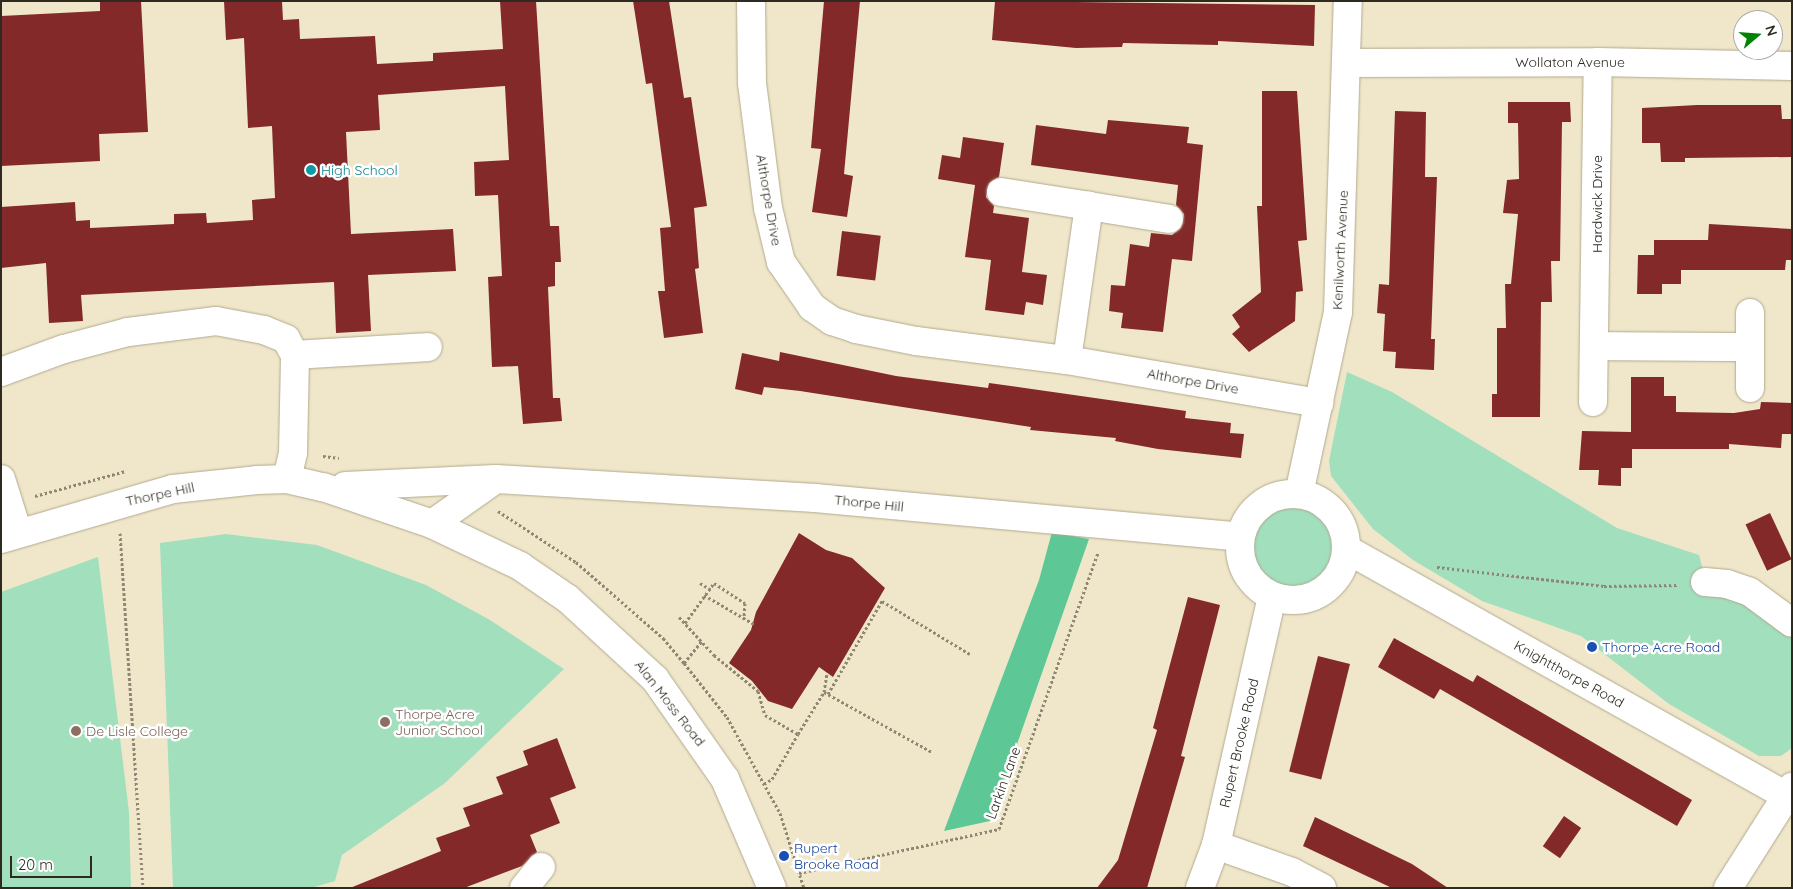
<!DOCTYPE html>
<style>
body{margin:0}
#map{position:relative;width:1793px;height:889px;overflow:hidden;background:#f0e7cb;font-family:Quicksand,sans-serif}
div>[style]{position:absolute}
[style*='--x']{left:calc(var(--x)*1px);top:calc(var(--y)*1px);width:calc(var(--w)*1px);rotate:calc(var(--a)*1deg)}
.green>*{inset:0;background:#a1dfbd}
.round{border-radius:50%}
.forest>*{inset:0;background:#5dc895}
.building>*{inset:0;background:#84292a;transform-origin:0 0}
.path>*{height:3px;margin-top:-1.5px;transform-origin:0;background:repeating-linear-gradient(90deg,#8e8774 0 2.5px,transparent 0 5px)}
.roads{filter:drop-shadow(0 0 1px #b1a98e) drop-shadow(0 0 1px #b1a98e)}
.minor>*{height:28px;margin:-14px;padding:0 14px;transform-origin:14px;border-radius:14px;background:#fff}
.minor>.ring{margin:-14px;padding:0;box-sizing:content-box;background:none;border:28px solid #fff;border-radius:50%}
.dots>*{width:14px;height:14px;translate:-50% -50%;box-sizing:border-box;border:2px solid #fff;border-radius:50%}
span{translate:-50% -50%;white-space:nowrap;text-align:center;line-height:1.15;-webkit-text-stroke:5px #fff;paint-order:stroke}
.street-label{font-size:14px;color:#2e2a20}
.culture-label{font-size:14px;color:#0d838f}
.left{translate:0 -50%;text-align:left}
.transit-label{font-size:14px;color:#164399}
.education-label{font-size:14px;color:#785e54}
.frame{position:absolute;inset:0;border:2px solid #2e2a20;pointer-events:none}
.north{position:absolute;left:1733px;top:10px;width:50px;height:50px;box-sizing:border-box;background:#fff;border:1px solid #abaaa6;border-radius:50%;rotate:72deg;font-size:14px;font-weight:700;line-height:20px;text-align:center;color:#2e2a20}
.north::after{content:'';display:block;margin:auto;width:18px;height:22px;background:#008300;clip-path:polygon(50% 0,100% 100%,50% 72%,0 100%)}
.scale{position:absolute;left:10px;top:856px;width:82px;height:22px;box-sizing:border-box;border:2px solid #2e2a20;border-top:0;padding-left:6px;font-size:15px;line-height:18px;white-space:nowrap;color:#2e2a20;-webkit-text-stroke:4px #fff;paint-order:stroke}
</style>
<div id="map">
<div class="green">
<i style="clip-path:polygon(1347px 372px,1392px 392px,1617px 528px,1699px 555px,1710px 595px,1728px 593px,1792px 638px,1792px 748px,1781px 756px,1759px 756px,1669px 704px,1581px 636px,1482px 601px,1413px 560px,1373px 529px,1331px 476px,1329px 461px)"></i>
<i class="round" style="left:1240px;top:494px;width:106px;height:106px"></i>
<i style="clip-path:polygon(226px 534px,317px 545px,426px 585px,490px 620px,564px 669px,445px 783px,342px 855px,335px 881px,311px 888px,173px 888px,160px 543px)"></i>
<i style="clip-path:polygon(98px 557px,129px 812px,131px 888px,1px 888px,1px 592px)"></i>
</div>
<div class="forest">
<i style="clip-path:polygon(1052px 532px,1089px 539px,990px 821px,944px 831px,1039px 580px)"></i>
</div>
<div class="building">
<i style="clip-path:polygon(100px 1px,141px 1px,148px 132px,99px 134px,100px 161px,1px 166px,1px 16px,100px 11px)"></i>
<i style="clip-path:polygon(224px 1px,282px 1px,283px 20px,299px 19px,300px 39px,375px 36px,377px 64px,433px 61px,433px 53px,503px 49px,500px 1px,536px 1px,550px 226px,559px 226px,561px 262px,555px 262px,555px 286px,548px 287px,553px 398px,560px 398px,562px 421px,523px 424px,518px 366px,492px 367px,488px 277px,502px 276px,498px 195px,475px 196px,474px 162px,509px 160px,505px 86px,378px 95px,380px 130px,346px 132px,351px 234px,453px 229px,456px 271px,368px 275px,371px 331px,336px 333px,334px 282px,81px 295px,83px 321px,49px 323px,46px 263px,1px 268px,1px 207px,75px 202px,76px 221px,90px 220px,90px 228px,174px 224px,174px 214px,206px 213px,207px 223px,253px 220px,252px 200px,275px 198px,272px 126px,248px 128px,244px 38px,226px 40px)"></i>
<i style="clip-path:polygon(633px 1px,669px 1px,684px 98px,691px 97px,707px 206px,694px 208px,699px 268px,695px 269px,703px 333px,664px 338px,658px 291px,665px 291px,660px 228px,671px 227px,652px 83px,646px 84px)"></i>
<i style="clip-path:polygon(824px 1px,860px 1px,844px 174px,853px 176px,847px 217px,812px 212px,821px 149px,811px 148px)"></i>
<i style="clip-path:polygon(995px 1px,1315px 5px,1314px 46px,1218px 41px,1218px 45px,1123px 43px,1122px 47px,1076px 48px,992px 40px)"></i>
<i style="clip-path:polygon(1262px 91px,1297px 91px,1307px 240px,1298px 241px,1303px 291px,1296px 292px,1295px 321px,1249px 352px,1232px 334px,1240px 327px,1232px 315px,1261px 292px,1257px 206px,1262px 206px)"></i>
<i style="clip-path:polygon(1508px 102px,1570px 102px,1571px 122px,1562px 122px,1560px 261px,1551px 261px,1552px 302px,1541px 302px,1540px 417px,1492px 417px,1492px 394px,1497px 394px,1497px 328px,1506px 328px,1505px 284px,1511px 284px,1518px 214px,1503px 213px,1507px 180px,1519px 179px,1518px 123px,1508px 123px)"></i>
<i style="clip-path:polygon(1697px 105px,1781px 105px,1782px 119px,1792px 119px,1792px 157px,1685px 158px,1685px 162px,1661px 162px,1660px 143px,1642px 143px,1642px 108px)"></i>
<i style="clip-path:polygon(1395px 111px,1426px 112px,1425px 177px,1437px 177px,1431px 339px,1435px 339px,1434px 370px,1395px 368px,1396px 352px,1383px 351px,1385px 314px,1377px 313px,1379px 284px,1389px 285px)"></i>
<i style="clip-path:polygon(1108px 120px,1189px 127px,1187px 143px,1203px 145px,1192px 261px,1172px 259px,1163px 332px,1121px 328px,1123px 313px,1109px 311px,1111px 285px,1125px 286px,1130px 244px,1149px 247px,1151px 233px,1172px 235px,1181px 228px,1184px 214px,1176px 205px,1178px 185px,1031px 165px,1036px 125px,1106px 134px)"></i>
<i style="clip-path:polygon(963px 137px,1004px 143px,999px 177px,989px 183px,986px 197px,994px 206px,993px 213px,1029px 218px,1022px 272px,1047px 275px,1043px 305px,1026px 302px,1024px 315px,985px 310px,991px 260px,965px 257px,975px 185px,938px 179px,942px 155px,960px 158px)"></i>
<i style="clip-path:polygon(1709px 224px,1792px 229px,1792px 260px,1786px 260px,1785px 270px,1681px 270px,1681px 284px,1662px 284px,1662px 294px,1637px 294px,1638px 255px,1654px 255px,1654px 240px,1708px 240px)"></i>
<i style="left:842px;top:231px;width:39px;height:45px;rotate:7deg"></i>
<i style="clip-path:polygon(780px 352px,896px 376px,988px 388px,989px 383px,1186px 411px,1185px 418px,1231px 423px,1230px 433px,1244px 434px,1241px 458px,1158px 449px,1115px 441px,1116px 438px,1030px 430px,1031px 427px,800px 391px,764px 387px,762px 395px,735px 389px,742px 353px,779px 361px)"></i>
<i style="clip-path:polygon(1631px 377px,1664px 377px,1664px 396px,1676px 396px,1676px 412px,1734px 413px,1760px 409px,1761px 402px,1792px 403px,1792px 434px,1782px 434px,1781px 448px,1729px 444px,1729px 449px,1632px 449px,1632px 468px,1621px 468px,1621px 486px,1598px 485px,1599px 470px,1579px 470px,1582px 431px,1631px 432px)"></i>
<i style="left:1770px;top:513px;width:51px;height:27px;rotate:65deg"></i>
<i style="clip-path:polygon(799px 533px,826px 550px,852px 558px,885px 588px,833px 677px,819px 667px,792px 709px,768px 701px,752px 681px,729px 663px,751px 630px,756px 612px)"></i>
<i style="clip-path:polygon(1188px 597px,1220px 605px,1181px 756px,1185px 757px,1147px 888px,1097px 888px,1118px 860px,1157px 730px,1153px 728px)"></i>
<i style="clip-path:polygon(1394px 638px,1473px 682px,1477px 675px,1692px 800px,1677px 826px,1440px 689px,1434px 699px,1378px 667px)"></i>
<i style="left:1318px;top:656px;width:33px;height:119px;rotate:14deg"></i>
<i style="clip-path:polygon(557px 738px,576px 788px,550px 798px,560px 823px,530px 835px,537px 852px,522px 866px,464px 888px,350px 888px,441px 851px,436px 838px,470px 826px,463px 808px,503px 794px,496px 777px,528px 765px,523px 751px)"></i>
<i style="left:1564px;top:816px;width:21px;height:37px;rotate:35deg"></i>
<i style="clip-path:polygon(1315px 817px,1412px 864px,1448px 888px,1392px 888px,1303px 846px)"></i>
</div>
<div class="path">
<i style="--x:323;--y:456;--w:16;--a:7"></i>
<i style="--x:35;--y:496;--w:94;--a:-15.4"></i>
<i style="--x:498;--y:511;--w:93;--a:33.2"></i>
<i style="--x:576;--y:562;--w:116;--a:41.1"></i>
<i style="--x:663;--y:638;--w:33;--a:50"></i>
<i style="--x:684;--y:663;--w:69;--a:51.5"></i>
<i style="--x:727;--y:717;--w:110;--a:61.1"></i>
<i style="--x:780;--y:813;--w:79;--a:72.3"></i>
<i style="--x:120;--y:533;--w:356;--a:86.3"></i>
<i style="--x:1437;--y:567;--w:168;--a:6.5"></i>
<i style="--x:1604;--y:586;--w:75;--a:-0.8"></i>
<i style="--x:700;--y:583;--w:12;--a:31"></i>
<i style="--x:704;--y:595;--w:58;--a:30.1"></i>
<i style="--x:679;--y:617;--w:52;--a:47.4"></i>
<i style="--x:714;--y:655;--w:57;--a:39.3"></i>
<i style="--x:758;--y:691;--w:25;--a:74"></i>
<i style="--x:765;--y:715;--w:38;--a:30"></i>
<i style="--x:798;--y:734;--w:49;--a:-58.2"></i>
<i style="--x:824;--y:692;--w:124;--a:29.1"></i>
<i style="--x:685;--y:623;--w:49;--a:-54.1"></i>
<i style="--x:714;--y:583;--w:37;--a:33"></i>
<i style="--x:745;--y:603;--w:16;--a:94"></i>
<i style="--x:684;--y:663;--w:28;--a:-51"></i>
<i style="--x:824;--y:692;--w:20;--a:-81"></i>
<i style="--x:828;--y:694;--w:108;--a:-59.9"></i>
<i style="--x:882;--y:601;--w:103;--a:31.1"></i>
<i style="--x:764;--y:784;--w:9;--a:-32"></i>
<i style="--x:772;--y:779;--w:52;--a:-60"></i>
<i style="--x:799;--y:873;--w:205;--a:-12.4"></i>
<i style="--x:999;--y:829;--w:294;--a:-70.3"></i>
</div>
<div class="roads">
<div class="minor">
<i style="--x:751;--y:1;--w:82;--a:89.3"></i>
<i style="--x:752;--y:83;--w:126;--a:82.7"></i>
<i style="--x:768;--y:208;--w:56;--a:76.5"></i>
<i style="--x:781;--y:262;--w:55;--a:55.4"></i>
<i style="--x:812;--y:307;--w:24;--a:35"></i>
<i style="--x:832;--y:321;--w:25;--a:18"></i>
<i style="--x:856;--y:329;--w:61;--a:11.3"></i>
<i style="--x:916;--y:341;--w:152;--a:7.2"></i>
<i style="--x:1067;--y:360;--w:256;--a:9.7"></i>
<i style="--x:1348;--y:63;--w:250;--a:-0.2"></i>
<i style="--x:1598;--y:62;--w:194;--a:1.2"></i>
<i style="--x:1001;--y:192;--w:89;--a:9"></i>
<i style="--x:1750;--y:313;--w:75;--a:90"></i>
<i style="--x:1596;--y:346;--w:154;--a:0.4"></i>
<i style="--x:1067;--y:360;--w:156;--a:-81.9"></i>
<i style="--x:1089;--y:206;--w:81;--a:9.2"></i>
<i style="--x:1;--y:372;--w:67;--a:-20.1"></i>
<i style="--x:64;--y:349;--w:66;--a:-14.9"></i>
<i style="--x:128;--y:332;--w:89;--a:-7.1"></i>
<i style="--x:216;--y:321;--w:49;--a:10.6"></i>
<i style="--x:264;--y:330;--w:24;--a:22"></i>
<i style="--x:286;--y:339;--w:18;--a:61"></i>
<i style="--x:1593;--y:402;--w:340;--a:-89.2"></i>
<i style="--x:1;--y:479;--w:57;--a:72.5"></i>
<i style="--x:287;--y:479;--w:27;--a:-77"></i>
<i style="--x:293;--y:453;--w:98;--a:-88.8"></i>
<i style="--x:295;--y:355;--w:133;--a:-3.4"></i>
<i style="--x:345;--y:486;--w:151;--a:-2.7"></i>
<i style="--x:496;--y:479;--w:320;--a:3.4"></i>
<i style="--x:815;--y:498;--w:427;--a:5.2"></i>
<i style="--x:1299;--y:494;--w:186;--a:-77.9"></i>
<i style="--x:1338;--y:312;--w:311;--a:-88.2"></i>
<i class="ring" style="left:1240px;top:494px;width:78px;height:78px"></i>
<i style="--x:432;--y:524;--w:78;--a:-35.1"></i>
<i style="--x:1;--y:539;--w:179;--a:-16.2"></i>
<i style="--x:173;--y:489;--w:84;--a:-6.1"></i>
<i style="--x:257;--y:480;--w:30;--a:-2"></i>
<i style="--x:287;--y:479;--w:37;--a:13"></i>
<i style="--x:323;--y:487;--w:115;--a:18.7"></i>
<i style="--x:432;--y:524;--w:98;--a:25.5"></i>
<i style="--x:520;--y:566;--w:58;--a:34.5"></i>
<i style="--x:568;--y:599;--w:118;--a:42.6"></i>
<i style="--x:655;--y:679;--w:122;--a:55"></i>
<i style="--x:725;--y:779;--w:119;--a:66.7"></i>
<i style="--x:1346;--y:549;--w:511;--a:29.27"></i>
<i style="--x:1705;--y:582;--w:22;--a:5"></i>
<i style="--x:1727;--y:584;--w:24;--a:19"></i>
<i style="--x:1750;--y:592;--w:52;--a:36.4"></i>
<i style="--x:1216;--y:845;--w:81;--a:19.6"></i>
<i style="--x:1292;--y:872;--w:34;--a:28"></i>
<i style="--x:524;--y:888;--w:27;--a:-51"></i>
<i style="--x:1200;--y:888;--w:46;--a:-69.6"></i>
<i style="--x:1216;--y:845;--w:255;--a:-77.3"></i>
<i style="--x:1728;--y:888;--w:120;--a:-57.6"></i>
</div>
</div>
<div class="dots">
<i style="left:311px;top:170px;background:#0f9aa8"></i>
<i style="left:1592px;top:647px;background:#1a4fb4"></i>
<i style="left:385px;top:722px;background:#8d6e63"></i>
<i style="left:76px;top:731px;background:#8d6e63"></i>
<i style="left:784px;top:856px;background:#1a4fb4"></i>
</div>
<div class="street-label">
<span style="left:1570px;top:62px">Wollaton Avenue</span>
<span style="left:769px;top:200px;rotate:80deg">Althorpe Drive</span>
<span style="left:1597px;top:204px;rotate:-90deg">Hardwick Drive</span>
<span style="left:1340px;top:250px;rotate:-87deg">Kenilworth Avenue</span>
<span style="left:1193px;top:381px;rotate:10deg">Althorpe Drive</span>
<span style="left:160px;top:494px;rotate:-12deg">Thorpe Hill</span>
<span style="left:869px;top:503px;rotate:6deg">Thorpe Hill</span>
<span style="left:1569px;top:674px;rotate:29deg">Knightthorpe Road</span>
<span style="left:670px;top:703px;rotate:52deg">Alan Moss Road</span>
<span style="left:1239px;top:743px;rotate:-77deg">Rupert Brooke Road</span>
<span style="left:1003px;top:783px;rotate:-70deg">Larkin Lane</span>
</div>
<div class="culture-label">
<span class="left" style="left:321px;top:170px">High School</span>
</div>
<div class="transit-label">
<span class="left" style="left:1602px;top:647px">Thorpe Acre Road</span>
<span class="left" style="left:794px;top:856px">Rupert<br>Brooke Road</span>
</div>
<div class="education-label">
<span class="left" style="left:395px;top:722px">Thorpe Acre<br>Junior School</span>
<span class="left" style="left:86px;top:731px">De Lisle College</span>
</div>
<div class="frame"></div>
<div class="north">N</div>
<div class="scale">20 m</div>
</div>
